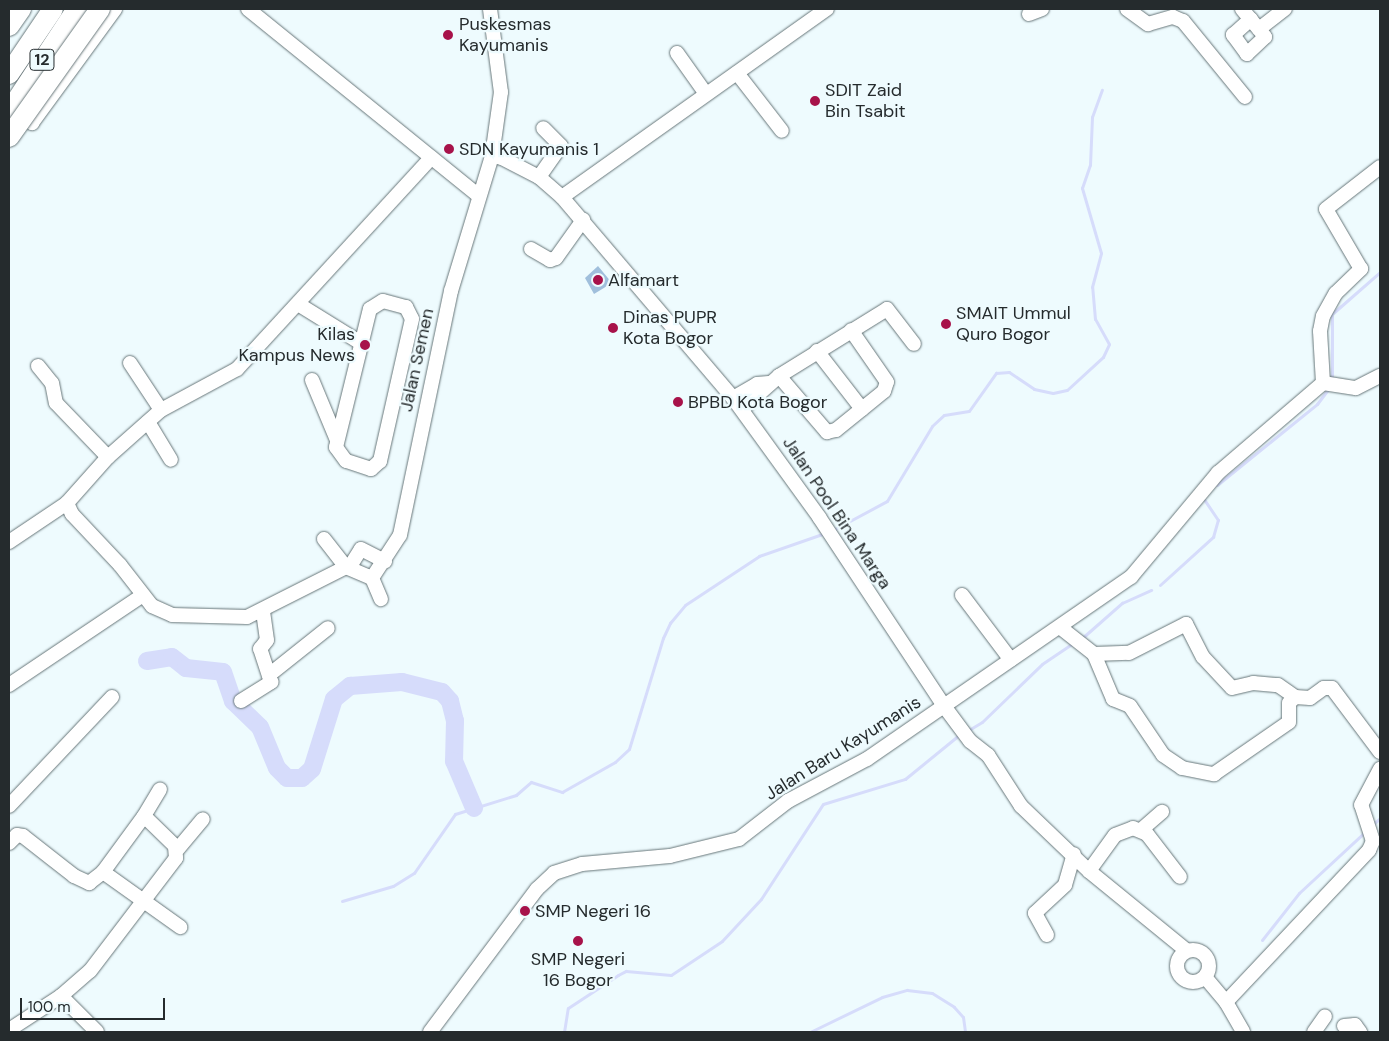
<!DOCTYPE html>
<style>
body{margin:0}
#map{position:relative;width:1389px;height:1041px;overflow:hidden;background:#eefbfe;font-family:"DM Sans",sans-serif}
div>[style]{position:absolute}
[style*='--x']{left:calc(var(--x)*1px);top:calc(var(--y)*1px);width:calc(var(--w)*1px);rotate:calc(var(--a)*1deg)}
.stream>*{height:3px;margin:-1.5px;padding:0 1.5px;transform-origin:1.5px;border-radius:1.5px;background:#d6dcfb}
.river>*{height:18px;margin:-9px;padding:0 9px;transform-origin:9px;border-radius:9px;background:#d6dcfb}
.building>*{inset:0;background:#a0bfdc}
.roads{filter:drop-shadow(0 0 1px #677679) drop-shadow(0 0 1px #677679)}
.minor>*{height:14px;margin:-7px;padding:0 7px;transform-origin:7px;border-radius:7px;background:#fff}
.minor>.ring{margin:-7px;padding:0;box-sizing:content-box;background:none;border:14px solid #fff;border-radius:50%}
.highway>*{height:20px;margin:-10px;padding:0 10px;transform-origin:10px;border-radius:10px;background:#fff}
.bridges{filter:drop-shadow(0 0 1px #677679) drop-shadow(0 0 1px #677679)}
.highway-bridge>*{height:20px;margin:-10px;padding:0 10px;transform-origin:10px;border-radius:10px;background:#fff}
.dots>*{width:14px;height:14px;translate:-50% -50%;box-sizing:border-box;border:2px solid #eefbfe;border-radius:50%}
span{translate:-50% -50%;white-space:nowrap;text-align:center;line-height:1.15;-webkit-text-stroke:4.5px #eefbfe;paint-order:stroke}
.shield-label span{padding:1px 4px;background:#eefbfe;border:1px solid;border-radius:4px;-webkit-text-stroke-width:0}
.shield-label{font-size:16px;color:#252b2d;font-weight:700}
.poi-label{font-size:18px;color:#252b2d}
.left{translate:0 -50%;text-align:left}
.right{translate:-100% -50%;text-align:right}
.street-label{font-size:18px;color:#252b2d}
.frame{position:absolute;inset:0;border:10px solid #252b2d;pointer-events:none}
.scale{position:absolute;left:20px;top:998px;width:145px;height:22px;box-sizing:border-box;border:2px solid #252b2d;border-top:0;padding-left:6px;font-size:15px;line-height:18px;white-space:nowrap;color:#252b2d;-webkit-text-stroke:4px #eefbfe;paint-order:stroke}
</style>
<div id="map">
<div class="stream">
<i style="--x:1332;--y:381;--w:67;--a:-90"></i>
<i style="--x:1332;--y:314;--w:64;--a:-41.2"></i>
<i style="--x:1217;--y:485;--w:129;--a:-39"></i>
<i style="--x:1317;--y:404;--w:21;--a:-53"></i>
<i style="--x:833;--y:530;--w:61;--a:-28.2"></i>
<i style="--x:887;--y:501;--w:87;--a:-59"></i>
<i style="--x:932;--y:426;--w:16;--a:-43"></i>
<i style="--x:944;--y:415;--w:25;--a:-9"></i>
<i style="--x:969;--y:411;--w:47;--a:-54.6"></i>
<i style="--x:996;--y:373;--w:13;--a:-4"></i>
<i style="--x:1009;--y:372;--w:30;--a:34"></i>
<i style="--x:1034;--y:389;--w:19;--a:12"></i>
<i style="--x:1053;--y:393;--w:14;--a:-12"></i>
<i style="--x:1067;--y:390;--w:49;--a:-42.5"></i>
<i style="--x:1103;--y:357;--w:14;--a:-65"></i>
<i style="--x:1109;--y:344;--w:29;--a:-119"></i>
<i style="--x:1095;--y:319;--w:32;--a:-95"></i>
<i style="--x:1092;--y:287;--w:35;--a:-75"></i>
<i style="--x:1101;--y:253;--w:68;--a:-106.3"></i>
<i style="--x:1082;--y:188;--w:24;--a:-71"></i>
<i style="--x:1090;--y:165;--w:48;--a:-87.6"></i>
<i style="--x:1092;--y:117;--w:29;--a:-70"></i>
<i style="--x:1160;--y:585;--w:72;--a:-42.2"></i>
<i style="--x:1213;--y:537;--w:18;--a:-74"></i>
<i style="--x:1218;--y:520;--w:27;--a:-124"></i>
<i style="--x:1081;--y:639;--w:55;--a:-41.3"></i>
<i style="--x:1122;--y:603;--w:32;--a:-24"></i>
<i style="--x:967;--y:731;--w:17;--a:-31"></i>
<i style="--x:982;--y:722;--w:83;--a:-44"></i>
<i style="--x:1042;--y:664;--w:37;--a:-34"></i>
<i style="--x:1372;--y:825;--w:11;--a:-41"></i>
<i style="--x:342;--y:901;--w:53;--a:-16.4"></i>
<i style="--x:393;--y:886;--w:25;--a:-32"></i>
<i style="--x:414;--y:873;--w:72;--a:-55.2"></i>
<i style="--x:455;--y:814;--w:64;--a:-17.3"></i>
<i style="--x:516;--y:795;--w:20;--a:-41"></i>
<i style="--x:531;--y:782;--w:33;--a:18"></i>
<i style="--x:562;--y:792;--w:61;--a:-29.5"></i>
<i style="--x:615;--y:762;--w:19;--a:-43"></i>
<i style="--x:629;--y:749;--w:116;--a:-73"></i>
<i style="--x:663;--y:638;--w:17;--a:-65"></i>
<i style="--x:670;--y:623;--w:23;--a:-50"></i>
<i style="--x:685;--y:605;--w:89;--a:-33.5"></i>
<i style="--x:759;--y:556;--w:70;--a:-19.2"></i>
<i style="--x:1262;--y:940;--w:60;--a:-51.8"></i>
<i style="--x:1299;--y:893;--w:91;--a:-42.8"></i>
<i style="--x:564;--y:1032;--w:24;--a:-81"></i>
<i style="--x:568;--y:1008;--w:60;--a:-33.4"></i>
<i style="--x:618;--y:975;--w:9;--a:-27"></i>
<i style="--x:626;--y:971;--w:45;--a:5.1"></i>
<i style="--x:671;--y:975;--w:61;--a:-33.7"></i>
<i style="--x:722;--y:941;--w:57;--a:-47.1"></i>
<i style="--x:761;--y:899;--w:113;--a:-56.9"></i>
<i style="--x:823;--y:804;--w:86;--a:-17"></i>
<i style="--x:905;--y:779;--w:70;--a:-39.2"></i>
<i style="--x:810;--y:1032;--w:80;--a:-25.9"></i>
<i style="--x:882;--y:997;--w:26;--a:-16"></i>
<i style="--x:907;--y:990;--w:25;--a:7"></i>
<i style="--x:932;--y:993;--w:26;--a:32"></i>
<i style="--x:954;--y:1007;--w:13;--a:48"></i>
<i style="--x:963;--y:1017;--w:15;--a:82"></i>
</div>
<div class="river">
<i style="--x:147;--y:661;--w:25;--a:-9"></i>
<i style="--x:172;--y:657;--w:18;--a:38"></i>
<i style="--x:186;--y:668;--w:37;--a:6"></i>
<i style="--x:223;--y:672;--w:31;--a:71"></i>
<i style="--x:233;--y:701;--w:37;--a:44"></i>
<i style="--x:260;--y:727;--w:44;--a:67.5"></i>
<i style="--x:277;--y:768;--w:14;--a:45"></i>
<i style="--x:287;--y:778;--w:15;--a:0"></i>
<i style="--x:302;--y:778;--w:13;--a:-42"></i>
<i style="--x:312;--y:769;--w:73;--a:-72.6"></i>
<i style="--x:334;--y:699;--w:21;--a:-39"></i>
<i style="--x:350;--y:686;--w:52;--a:-4.4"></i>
<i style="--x:402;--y:682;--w:41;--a:14"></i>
<i style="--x:442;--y:692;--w:12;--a:48"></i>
<i style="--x:450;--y:701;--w:21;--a:76"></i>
<i style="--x:455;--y:721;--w:40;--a:91.4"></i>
<i style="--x:454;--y:761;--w:51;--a:66.9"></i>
</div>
<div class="building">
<i style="clip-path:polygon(598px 266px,612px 283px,594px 294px,585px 278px)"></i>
</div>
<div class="roads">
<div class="minor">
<i style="--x:248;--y:9;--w:297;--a:39"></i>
<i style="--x:490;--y:9;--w:84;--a:82.5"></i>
<i style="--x:501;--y:92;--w:65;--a:98"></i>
<i style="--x:1127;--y:9;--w:26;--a:36"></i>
<i style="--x:1148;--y:24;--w:26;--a:-16"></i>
<i style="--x:1173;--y:17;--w:11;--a:22"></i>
<i style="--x:1183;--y:21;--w:98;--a:50.8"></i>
<i style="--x:1242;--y:9;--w:26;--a:50"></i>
<i style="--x:1259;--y:29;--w:10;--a:53"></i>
<i style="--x:1265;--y:37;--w:25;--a:137"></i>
<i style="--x:1247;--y:54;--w:24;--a:-126"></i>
<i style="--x:1233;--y:35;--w:24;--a:-42"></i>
<i style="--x:1029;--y:14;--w:14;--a:-21"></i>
<i style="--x:1259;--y:29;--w:33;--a:-38"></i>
<i style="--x:677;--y:53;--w:50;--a:54.7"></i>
<i style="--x:737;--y:73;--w:73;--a:52.2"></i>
<i style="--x:20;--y:110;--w:18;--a:47"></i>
<i style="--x:32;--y:123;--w:141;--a:-53.9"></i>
<i style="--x:539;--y:177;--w:38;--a:-55"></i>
<i style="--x:561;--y:146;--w:25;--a:-135"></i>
<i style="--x:562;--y:197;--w:325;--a:-35.4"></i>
<i style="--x:531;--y:249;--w:22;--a:30"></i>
<i style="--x:550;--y:260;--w:6;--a:-18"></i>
<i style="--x:556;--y:258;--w:47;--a:-54.6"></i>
<i style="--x:383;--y:301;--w:24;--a:15"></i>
<i style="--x:406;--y:307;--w:13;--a:63"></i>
<i style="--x:412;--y:319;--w:146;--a:102.7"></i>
<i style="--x:380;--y:461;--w:12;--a:138"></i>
<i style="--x:371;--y:469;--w:26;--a:-162"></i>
<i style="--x:346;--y:461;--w:17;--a:-126"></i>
<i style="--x:336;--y:447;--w:142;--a:-76.2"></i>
<i style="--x:370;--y:309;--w:15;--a:-32"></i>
<i style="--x:298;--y:304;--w:74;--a:31.8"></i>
<i style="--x:817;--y:351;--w:73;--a:52.2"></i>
<i style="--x:862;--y:409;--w:28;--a:-39"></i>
<i style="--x:884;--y:391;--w:9;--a:-72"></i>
<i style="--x:887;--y:382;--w:63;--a:-124.7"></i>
<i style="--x:130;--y:363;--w:56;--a:56.6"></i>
<i style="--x:38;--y:366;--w:22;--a:51"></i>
<i style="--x:52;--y:383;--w:20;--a:79"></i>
<i style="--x:56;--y:403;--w:75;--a:46.1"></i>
<i style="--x:779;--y:376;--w:74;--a:49.4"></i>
<i style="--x:827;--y:432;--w:9;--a:-13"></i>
<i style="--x:836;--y:430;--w:33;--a:-39"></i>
<i style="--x:312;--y:380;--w:65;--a:67.4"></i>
<i style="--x:1323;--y:383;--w:52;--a:-93.3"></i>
<i style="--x:1320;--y:331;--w:15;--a:-79"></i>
<i style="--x:1323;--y:316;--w:26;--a:-61"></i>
<i style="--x:1336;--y:293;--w:35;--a:-44"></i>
<i style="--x:1361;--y:269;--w:69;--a:-120.3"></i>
<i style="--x:1326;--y:209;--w:68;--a:-37.9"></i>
<i style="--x:1323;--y:383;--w:33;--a:9"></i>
<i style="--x:1356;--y:388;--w:27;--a:-27"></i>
<i style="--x:733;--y:398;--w:28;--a:-30"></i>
<i style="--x:757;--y:384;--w:12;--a:-5"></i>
<i style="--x:742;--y:409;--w:50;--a:-41.7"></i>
<i style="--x:779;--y:376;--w:127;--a:-31.8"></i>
<i style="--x:887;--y:309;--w:44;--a:52.4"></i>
<i style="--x:148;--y:422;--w:44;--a:58.8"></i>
<i style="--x:67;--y:503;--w:12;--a:66"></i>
<i style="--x:72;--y:514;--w:70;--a:46.7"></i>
<i style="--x:120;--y:565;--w:52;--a:52"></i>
<i style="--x:152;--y:606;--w:22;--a:24"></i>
<i style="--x:172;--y:615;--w:75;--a:1.5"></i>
<i style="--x:247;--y:617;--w:111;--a:-26.8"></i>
<i style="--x:346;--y:567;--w:28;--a:23"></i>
<i style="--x:372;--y:578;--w:51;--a:-56.9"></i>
<i style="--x:400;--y:535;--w:249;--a:-78.2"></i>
<i style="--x:451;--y:291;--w:141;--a:-73.1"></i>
<i style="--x:492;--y:156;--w:10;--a:11"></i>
<i style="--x:502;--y:158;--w:42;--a:27.2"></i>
<i style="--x:539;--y:177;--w:30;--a:41"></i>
<i style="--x:562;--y:197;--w:264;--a:49.6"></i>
<i style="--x:733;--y:398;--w:147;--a:54.1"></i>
<i style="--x:819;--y:517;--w:227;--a:56.5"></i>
<i style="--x:944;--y:706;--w:44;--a:53.4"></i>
<i style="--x:970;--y:741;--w:23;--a:38"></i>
<i style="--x:988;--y:755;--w:61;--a:57.1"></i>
<i style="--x:1021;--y:806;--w:94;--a:43.7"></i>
<i style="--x:1089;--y:871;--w:125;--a:39.2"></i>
<i style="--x:324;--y:539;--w:36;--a:52"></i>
<i style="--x:9;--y:542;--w:70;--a:-33.9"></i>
<i style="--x:67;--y:503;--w:62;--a:-48.3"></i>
<i style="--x:108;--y:457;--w:71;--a:-41.6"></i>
<i style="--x:161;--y:410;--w:86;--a:-28.3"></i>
<i style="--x:237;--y:369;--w:287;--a:-47.4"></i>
<i style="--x:349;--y:568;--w:22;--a:-58"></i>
<i style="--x:361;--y:549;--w:27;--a:27"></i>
<i style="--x:372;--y:578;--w:23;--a:67"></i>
<i style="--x:962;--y:595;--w:81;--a:53"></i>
<i style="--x:1061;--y:628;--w:42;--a:38.2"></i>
<i style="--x:1094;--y:654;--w:49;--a:67.1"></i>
<i style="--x:1113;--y:699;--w:18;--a:22"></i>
<i style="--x:1130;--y:706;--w:59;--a:56"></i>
<i style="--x:1163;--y:755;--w:23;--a:34"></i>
<i style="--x:1182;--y:768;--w:33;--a:11"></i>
<i style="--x:1214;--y:774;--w:91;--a:-34.7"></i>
<i style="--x:1289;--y:722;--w:19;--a:-90"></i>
<i style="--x:1289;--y:703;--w:8;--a:-45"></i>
<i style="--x:1094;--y:654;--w:35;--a:-2"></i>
<i style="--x:1129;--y:653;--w:64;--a:-27"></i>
<i style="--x:1186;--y:624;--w:37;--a:63"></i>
<i style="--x:1203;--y:657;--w:42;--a:46.9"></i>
<i style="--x:1232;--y:688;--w:22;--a:-13"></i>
<i style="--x:1253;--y:683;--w:25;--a:5"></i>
<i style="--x:1278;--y:685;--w:21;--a:35"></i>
<i style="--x:1295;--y:697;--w:15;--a:4"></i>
<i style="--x:1310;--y:698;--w:17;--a:-36"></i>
<i style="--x:1324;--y:688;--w:8;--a:0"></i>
<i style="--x:1332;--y:688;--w:80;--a:53.1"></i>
<i style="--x:269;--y:675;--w:75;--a:-38.5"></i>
<i style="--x:9;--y:685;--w:161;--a:-33.9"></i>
<i style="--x:241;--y:701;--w:36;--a:-32"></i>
<i style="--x:271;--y:682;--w:35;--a:-108"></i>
<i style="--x:260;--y:649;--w:11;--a:-52"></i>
<i style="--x:267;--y:640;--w:30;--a:-98"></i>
<i style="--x:9;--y:806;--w:150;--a:-46.6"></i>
<i style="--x:1141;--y:830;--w:28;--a:-41"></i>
<i style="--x:9;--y:843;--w:11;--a:-45"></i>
<i style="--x:17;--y:835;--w:6;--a:9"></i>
<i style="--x:23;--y:836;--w:65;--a:38.1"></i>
<i style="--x:74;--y:876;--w:17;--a:25"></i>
<i style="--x:89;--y:883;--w:18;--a:-38"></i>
<i style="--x:103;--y:872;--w:69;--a:-53.8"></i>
<i style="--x:177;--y:850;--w:40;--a:-50"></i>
<i style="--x:1089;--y:871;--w:44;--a:-54.2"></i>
<i style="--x:1115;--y:835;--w:19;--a:-21"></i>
<i style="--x:1133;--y:828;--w:15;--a:23"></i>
<i style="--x:1147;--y:834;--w:54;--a:52.5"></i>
<i style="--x:103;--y:872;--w:95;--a:35.5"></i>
<i style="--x:1047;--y:935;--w:25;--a:-119"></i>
<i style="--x:1035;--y:913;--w:41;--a:-43"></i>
<i style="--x:1065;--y:885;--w:32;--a:-74"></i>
<i class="ring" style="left:1177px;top:950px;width:18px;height:18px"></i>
<i style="--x:1205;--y:977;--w:33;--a:50"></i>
<i style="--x:1226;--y:1002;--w:34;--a:60"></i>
<i style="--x:61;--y:996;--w:51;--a:45"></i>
<i style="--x:1226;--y:1002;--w:209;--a:-46.7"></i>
<i style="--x:1369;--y:850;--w:10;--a:-66"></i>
<i style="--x:1373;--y:841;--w:38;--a:-108"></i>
<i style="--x:1361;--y:805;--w:41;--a:-62.2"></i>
<i style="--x:1344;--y:1026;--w:11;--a:-5"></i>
<i style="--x:1355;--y:1025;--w:9;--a:54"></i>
<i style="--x:9;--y:1030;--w:62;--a:-33.2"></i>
<i style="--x:61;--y:996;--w:38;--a:-41"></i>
<i style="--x:90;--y:971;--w:142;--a:-52.7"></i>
<i style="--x:176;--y:858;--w:12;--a:-95"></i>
<i style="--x:175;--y:846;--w:43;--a:-135.9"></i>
<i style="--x:144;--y:816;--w:31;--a:-59"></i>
<i style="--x:430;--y:1032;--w:179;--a:-53.2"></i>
<i style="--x:537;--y:889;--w:23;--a:-43"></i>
<i style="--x:554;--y:873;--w:29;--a:-18"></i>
<i style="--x:582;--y:864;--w:88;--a:-5.2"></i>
<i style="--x:670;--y:856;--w:71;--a:-13.8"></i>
<i style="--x:739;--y:839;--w:62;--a:-37.8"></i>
<i style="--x:788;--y:801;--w:89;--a:-28"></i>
<i style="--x:867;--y:759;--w:321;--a:-34.6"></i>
<i style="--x:1131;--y:577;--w:136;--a:-50.1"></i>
<i style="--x:1218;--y:473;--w:138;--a:-40.6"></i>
<i style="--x:1314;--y:1032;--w:19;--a:-55"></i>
</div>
<div class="highway">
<i style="--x:9;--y:26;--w:21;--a:-55"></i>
<i style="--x:9;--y:74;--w:78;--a:-55.9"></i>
<i style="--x:9;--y:112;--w:123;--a:-56.6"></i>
</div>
</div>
<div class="bridges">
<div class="highway-bridge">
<i style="--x:9;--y:137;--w:157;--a:-54.6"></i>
</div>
</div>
<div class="dots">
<i style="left:448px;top:35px;background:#a7124a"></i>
<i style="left:815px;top:101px;background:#a7124a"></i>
<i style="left:449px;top:149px;background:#a7124a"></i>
<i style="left:598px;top:280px;background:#a7124a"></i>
<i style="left:946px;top:324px;background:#a7124a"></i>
<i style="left:613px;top:328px;background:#a7124a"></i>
<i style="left:365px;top:345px;background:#a7124a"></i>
<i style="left:678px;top:402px;background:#a7124a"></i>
<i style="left:525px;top:911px;background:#a7124a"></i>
<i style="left:578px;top:941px;background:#a7124a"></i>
</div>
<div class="shield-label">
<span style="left:42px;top:60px">12</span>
</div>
<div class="poi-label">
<span class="left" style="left:459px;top:35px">Puskesmas<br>Kayumanis</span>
<span class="left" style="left:825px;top:101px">SDIT Zaid<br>Bin Tsabit</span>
<span class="left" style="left:459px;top:149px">SDN Kayumanis 1</span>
<span class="left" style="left:608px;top:280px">Alfamart</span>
<span class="left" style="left:956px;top:324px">SMAIT Ummul<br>Quro Bogor</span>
<span class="left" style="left:623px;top:328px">Dinas PUPR<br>Kota Bogor</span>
<span class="right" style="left:355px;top:345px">Kilas<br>Kampus News</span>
<span class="left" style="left:688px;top:402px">BPBD Kota Bogor</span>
<span class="left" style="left:535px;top:911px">SMP Negeri 16</span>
<span style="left:578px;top:970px">SMP Negeri<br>16 Bogor</span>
</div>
<div class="street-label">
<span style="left:417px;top:360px;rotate:-78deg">Jalan Semen</span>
<span style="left:837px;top:513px;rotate:56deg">Jalan Pool Bina Marga</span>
<span style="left:843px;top:748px;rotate:-32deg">Jalan Baru Kayumanis</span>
</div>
<div class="frame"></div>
<div class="scale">100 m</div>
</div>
